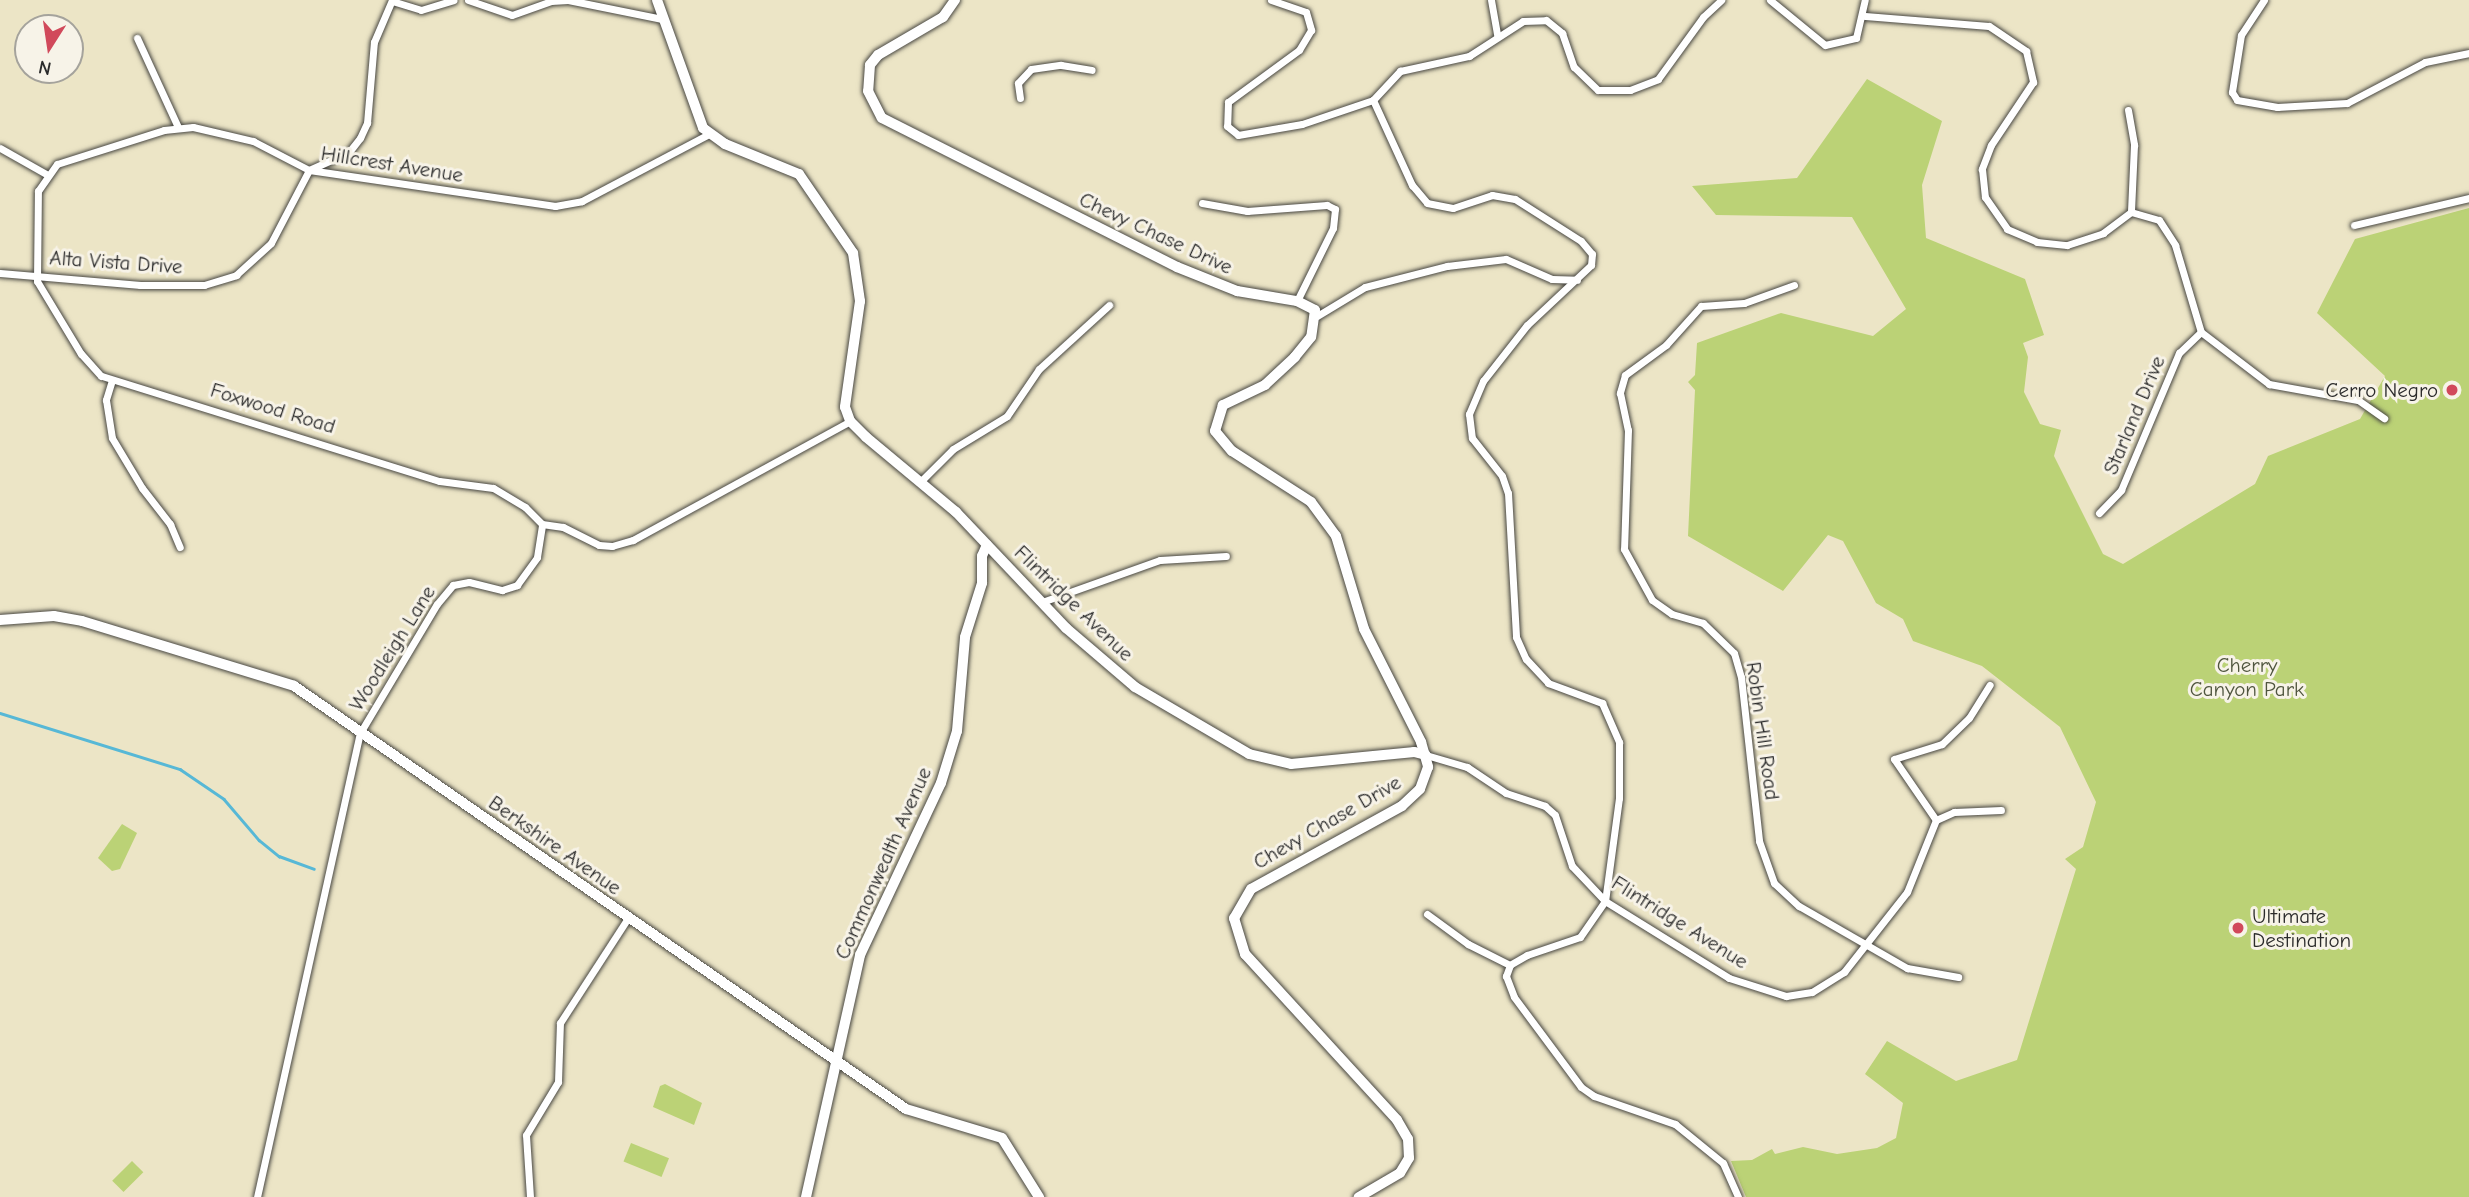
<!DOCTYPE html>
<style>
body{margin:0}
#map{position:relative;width:2469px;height:1197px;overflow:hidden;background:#ece5c6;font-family:"Comic Neue",sans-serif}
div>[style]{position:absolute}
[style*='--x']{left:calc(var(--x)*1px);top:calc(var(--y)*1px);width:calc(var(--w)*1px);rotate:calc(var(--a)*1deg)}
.green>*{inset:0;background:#bbd276;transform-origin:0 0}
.stream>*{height:2.5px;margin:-1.25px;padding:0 1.25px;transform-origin:1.25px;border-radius:1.25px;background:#57b8d6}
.roads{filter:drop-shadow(0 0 2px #484742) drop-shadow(0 0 2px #484742)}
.street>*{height:7px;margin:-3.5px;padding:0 3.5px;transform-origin:3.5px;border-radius:3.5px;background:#fff}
.secondary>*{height:10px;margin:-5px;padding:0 5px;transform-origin:5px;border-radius:5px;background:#fff}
.dots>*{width:19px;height:19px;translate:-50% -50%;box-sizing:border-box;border:4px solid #f7f3e8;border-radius:50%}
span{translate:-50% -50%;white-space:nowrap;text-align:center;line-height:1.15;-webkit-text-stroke:6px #f7f3e8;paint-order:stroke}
.street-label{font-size:21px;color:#2b2b2b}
.poi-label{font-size:21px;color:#2b2b2b}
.right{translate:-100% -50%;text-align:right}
.left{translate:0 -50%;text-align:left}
.park-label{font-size:21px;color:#4f553e}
.north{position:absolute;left:14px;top:14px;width:70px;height:70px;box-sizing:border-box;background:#f7f3e8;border:2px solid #a5a39c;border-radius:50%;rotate:192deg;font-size:19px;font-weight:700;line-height:28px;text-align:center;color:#2b2b2b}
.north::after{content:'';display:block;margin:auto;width:24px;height:32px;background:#d1495b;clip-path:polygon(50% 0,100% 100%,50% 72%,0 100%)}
</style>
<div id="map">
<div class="green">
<i style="clip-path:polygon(1867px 79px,1942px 121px,1922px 185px,1926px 238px,2025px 279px,2044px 335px,2023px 343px,2028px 357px,2024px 392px,2040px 424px,2061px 430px,2054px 456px,2103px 554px,2123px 564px,2255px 484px,2268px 456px,2360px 419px,2385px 376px,2317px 313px,2355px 239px,2469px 208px,2469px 1197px,1746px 1197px,1731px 1161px,1752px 1160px,1772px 1149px,1775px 1154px,1803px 1147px,1837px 1154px,1877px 1148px,1896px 1138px,1903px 1103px,1865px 1074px,1887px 1041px,1956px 1081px,2017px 1060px,2076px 869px,2065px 859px,2083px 847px,2096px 802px,2060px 727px,1982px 666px,1913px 641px,1903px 619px,1876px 603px,1843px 541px,1828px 535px,1783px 591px,1688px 536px,1695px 390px,1688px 382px,1695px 375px,1697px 343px,1781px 313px,1873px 336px,1906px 309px,1852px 217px,1716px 215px,1692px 186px,1797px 178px)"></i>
<i style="clip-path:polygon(122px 824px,137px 833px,120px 869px,112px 871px,98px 858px)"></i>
<i style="clip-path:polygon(665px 1084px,702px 1103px,694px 1125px,653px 1107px,660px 1086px)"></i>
<i style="left:631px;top:1143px;width:41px;height:20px;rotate:22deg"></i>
<i style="left:132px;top:1161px;width:16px;height:28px;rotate:45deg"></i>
</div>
<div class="stream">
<i style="--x:0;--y:713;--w:189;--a:17.3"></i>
<i style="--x:180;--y:769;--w:53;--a:34.3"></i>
<i style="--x:224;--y:799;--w:54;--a:49.5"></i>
<i style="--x:259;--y:840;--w:26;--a:39"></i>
<i style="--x:279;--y:856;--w:37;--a:20"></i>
</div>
<div class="roads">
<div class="street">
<i style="--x:468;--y:0;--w:46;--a:18.8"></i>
<i style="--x:512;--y:15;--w:41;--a:-19.7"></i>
<i style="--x:551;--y:1;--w:17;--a:-3"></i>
<i style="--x:568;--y:0;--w:96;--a:11.4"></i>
<i style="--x:1271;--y:0;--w:37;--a:19"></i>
<i style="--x:1306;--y:12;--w:19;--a:74"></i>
<i style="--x:1311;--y:30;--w:23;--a:121"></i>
<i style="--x:1299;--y:50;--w:88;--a:143.8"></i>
<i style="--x:1228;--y:102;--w:24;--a:92"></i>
<i style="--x:1227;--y:126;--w:14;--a:39"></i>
<i style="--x:1238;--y:135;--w:65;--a:-9.8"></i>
<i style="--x:1302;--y:124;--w:75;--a:-18.7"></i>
<i style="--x:1373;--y:100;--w:40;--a:-47"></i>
<i style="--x:1400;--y:71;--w:71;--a:-12.3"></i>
<i style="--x:1469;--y:56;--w:64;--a:-32.9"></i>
<i style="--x:1523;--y:21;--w:23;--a:-2"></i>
<i style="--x:1546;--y:20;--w:21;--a:39"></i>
<i style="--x:1562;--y:33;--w:36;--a:71"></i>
<i style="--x:1574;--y:67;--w:33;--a:44"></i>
<i style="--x:1598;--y:90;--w:32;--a:0"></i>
<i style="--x:1630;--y:90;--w:30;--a:-21"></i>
<i style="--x:1658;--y:79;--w:77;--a:-54"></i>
<i style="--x:1703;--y:17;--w:25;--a:-43"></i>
<i style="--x:1491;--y:0;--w:36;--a:80"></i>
<i style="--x:1770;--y:0;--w:71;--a:39.3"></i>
<i style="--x:1825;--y:45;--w:32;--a:-13"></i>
<i style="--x:1856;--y:38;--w:39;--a:-77"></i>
<i style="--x:2264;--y:0;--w:42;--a:123.3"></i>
<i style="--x:2241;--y:35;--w:58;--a:99"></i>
<i style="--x:2232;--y:92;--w:9;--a:58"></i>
<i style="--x:2237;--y:100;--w:41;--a:9.9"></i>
<i style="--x:2277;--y:107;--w:70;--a:-3.3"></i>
<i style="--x:2347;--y:103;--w:88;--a:-27.7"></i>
<i style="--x:2425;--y:62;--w:45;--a:-11.6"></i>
<i style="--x:392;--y:1;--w:30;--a:17"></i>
<i style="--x:421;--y:10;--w:34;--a:-17"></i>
<i style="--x:1865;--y:16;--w:124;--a:4.6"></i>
<i style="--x:1989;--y:26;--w:45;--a:34"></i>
<i style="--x:2026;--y:51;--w:32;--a:77"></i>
<i style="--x:2033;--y:82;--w:76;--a:123.7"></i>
<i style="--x:1991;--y:145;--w:26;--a:111"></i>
<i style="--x:1982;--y:169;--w:28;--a:84"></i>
<i style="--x:1985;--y:197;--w:39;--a:55"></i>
<i style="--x:2007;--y:229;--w:33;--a:23"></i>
<i style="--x:2037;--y:242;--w:30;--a:6"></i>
<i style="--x:2067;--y:245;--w:38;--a:-18"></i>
<i style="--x:2103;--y:233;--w:35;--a:-37"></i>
<i style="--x:137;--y:38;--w:98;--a:65.3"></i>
<i style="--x:1020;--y:98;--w:15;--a:-98"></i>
<i style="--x:1018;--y:83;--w:19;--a:-47"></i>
<i style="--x:1031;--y:69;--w:30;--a:-8"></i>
<i style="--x:1061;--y:65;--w:31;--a:9"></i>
<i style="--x:1373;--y:100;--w:94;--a:65.4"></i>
<i style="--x:1412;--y:185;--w:23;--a:50"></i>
<i style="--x:1427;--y:203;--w:26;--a:11"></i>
<i style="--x:1453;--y:208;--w:41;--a:-18.4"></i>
<i style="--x:1492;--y:195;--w:23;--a:10"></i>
<i style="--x:1515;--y:199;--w:78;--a:32.5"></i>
<i style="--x:1581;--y:241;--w:17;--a:50"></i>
<i style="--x:1592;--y:254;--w:11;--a:95"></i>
<i style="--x:1591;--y:265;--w:88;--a:136.8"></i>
<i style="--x:1527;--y:325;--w:71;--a:128.2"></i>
<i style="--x:1483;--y:381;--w:36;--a:113"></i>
<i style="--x:1469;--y:414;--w:24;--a:83"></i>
<i style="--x:1472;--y:438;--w:48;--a:51.7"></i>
<i style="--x:1502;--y:476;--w:18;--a:71"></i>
<i style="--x:1508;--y:493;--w:144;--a:86.8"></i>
<i style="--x:1516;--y:637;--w:24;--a:66"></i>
<i style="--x:1526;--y:659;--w:33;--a:47"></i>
<i style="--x:1548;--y:683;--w:58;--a:20.3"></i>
<i style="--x:1602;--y:703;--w:43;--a:66.4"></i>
<i style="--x:1619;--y:742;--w:56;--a:90"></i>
<i style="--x:1619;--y:798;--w:104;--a:97.7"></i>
<i style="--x:1605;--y:901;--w:44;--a:124.8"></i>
<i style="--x:1580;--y:937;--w:56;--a:161.2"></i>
<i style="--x:1527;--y:955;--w:20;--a:150"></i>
<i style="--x:1510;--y:965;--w:12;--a:110"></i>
<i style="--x:1506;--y:976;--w:22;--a:69"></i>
<i style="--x:1514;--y:997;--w:112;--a:53.3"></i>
<i style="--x:1581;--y:1087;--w:16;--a:35"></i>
<i style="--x:1594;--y:1096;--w:86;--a:19.1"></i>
<i style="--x:1675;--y:1124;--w:62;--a:39.1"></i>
<i style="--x:1723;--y:1163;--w:37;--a:66"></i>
<i style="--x:2128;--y:110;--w:36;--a:80"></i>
<i style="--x:2134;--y:145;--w:67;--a:92.6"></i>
<i style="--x:0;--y:148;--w:53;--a:29.5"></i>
<i style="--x:1202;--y:203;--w:46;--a:10.1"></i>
<i style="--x:1247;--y:211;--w:80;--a:-4.3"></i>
<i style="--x:1327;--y:205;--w:9;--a:27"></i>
<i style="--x:1335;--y:209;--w:19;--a:96"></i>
<i style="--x:1333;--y:228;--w:81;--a:116.3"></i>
<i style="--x:2131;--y:212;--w:29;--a:16"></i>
<i style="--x:2159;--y:220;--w:30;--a:57"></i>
<i style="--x:2175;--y:245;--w:91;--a:73.4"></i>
<i style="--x:2201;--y:332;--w:86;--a:37.4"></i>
<i style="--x:2269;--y:384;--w:90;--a:10.2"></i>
<i style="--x:2358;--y:400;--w:32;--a:35"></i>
<i style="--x:2354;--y:225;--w:118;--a:-13.2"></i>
<i style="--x:0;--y:273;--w:141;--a:4.9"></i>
<i style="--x:140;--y:285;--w:64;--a:0"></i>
<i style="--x:204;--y:285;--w:34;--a:-17"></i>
<i style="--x:236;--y:275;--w:47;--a:-42.4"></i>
<i style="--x:271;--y:243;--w:82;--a:-62.5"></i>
<i style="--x:309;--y:170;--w:44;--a:-24.2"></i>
<i style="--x:349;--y:152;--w:18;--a:-52"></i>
<i style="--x:360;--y:138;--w:17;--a:-65"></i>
<i style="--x:367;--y:123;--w:81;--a:-85.1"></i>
<i style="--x:374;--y:42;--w:46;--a:-66.8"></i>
<i style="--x:1794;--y:285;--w:53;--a:160.2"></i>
<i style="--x:1744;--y:303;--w:43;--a:176"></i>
<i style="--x:1701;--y:306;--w:52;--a:131.9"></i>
<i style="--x:1666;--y:345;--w:51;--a:143.8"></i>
<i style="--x:1625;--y:375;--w:19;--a:106"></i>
<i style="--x:1620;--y:393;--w:38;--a:78"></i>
<i style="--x:1628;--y:430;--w:119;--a:91.9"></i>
<i style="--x:1624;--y:549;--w:58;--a:61.2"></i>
<i style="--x:1652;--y:600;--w:24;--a:35"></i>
<i style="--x:1672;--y:614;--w:32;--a:16"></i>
<i style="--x:1703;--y:623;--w:43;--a:44.1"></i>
<i style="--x:1734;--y:653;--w:25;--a:74"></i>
<i style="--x:1741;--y:677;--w:165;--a:83.7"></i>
<i style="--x:1759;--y:841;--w:45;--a:70.3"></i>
<i style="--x:1774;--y:883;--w:34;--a:43"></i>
<i style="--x:1799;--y:906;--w:125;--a:29.9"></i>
<i style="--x:1907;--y:968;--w:52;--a:10"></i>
<i style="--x:1317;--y:316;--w:56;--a:-31.1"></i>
<i style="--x:1365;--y:287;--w:85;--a:-14.4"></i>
<i style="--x:1447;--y:266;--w:59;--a:-6.8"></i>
<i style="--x:1506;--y:259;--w:50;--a:23.5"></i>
<i style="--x:1552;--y:279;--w:25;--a:2"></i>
<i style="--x:112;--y:380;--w:21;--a:107"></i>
<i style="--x:106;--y:400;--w:38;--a:81"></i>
<i style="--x:112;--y:438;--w:58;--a:59"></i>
<i style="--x:142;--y:488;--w:46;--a:52.1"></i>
<i style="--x:170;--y:524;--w:25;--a:67"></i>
<i style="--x:921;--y:481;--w:45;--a:-45"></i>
<i style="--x:953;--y:449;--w:63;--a:-31.4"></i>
<i style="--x:1007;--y:416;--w:57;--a:-55.8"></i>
<i style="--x:1039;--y:369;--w:95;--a:-42.4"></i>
<i style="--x:2099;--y:513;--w:32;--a:-46"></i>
<i style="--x:2121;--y:490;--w:149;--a:-67.1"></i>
<i style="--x:2179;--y:353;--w:30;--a:-44"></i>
<i style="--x:542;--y:524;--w:24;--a:-135"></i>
<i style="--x:525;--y:507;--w:37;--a:-149"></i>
<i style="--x:493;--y:488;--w:54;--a:-172.6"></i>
<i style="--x:439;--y:481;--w:354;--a:-162.7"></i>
<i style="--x:101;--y:376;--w:30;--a:-132"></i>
<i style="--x:81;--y:354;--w:85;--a:-121.1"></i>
<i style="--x:37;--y:281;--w:90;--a:-89.4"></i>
<i style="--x:38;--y:191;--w:33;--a:-55"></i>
<i style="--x:57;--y:164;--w:112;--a:-17.6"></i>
<i style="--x:164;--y:130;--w:29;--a:-6"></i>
<i style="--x:193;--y:127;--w:62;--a:13.1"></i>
<i style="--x:253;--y:141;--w:63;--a:27.4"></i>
<i style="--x:309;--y:170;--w:249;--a:8.3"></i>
<i style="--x:555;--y:206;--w:27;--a:-10"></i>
<i style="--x:582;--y:201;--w:144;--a:-27.8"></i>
<i style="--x:1042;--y:602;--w:125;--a:-19.6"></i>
<i style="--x:1160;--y:560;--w:66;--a:-3.5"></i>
<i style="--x:1426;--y:755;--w:43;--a:16.3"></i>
<i style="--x:1467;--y:767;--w:47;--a:33.7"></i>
<i style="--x:1506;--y:793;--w:41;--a:18.4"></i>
<i style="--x:1545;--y:806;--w:13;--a:42"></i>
<i style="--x:1555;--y:815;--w:54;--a:71.6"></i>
<i style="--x:1572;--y:866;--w:48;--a:46.7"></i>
<i style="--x:1605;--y:901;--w:146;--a:31.8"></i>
<i style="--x:1729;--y:978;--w:60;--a:17.5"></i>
<i style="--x:1786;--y:996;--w:26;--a:-9"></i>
<i style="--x:1812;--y:992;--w:38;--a:-32"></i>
<i style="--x:1844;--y:972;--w:102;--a:-51.8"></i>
<i style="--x:1907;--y:892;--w:78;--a:-68.1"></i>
<i style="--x:1936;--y:820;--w:20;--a:-24"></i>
<i style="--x:1954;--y:812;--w:47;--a:-2.4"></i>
<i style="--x:1936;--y:820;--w:74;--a:-124.5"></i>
<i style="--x:1894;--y:759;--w:50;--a:-17.4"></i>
<i style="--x:1942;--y:744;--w:37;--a:-44"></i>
<i style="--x:1969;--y:718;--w:39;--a:-58"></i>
<i style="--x:1427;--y:914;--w:51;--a:36.2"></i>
<i style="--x:1468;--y:944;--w:47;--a:26.6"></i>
<i style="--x:257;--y:1197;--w:475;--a:-77.5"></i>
<i style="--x:360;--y:733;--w:150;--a:-59.2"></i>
<i style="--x:437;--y:604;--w:25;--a:-50"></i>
<i style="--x:453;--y:585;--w:16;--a:-11"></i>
<i style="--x:469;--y:582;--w:34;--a:14"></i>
<i style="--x:502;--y:590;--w:16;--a:-18"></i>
<i style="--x:517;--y:585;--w:34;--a:-54"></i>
<i style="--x:537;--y:557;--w:33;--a:-81"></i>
<i style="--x:542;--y:524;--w:21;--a:8"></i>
<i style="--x:563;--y:527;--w:40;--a:26.6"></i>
<i style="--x:599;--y:545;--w:13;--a:4"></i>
<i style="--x:612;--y:546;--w:22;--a:-16"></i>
<i style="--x:633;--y:540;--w:247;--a:-28.7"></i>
<i style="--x:530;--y:1197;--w:62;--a:-93.7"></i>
<i style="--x:526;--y:1135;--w:62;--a:-58.9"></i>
<i style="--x:558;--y:1082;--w:59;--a:-88.1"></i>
<i style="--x:560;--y:1023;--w:125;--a:-57.1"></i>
</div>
<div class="secondary">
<i style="--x:657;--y:0;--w:136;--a:70.2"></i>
<i style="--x:703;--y:128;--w:27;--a:36"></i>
<i style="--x:725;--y:144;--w:80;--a:22.1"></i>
<i style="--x:799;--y:174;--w:96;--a:55.6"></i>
<i style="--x:853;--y:253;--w:49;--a:81.7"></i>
<i style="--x:860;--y:301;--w:107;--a:98.1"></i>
<i style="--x:845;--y:407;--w:15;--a:70"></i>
<i style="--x:850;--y:421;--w:23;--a:45"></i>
<i style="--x:866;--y:437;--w:117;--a:39.8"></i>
<i style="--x:956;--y:512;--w:160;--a:46.5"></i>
<i style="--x:1066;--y:628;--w:91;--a:40.5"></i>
<i style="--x:1135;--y:687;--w:132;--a:30.4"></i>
<i style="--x:1249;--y:754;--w:43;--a:13.4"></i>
<i style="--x:1291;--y:764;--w:124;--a:-5.6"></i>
<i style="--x:1414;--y:752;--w:12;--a:14"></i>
<i style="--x:955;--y:0;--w:21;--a:125"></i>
<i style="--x:943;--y:17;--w:75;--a:149.7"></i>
<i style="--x:878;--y:55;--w:13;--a:129"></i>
<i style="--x:870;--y:65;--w:26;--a:94"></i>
<i style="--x:868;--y:91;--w:30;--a:63"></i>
<i style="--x:882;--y:118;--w:330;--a:26.8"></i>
<i style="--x:1177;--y:267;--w:65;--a:21.8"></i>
<i style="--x:1237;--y:291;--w:61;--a:9.5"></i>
<i style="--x:1297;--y:301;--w:20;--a:27"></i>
<i style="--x:1315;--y:310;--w:27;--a:98"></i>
<i style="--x:1311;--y:337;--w:26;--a:129"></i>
<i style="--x:1295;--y:357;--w:41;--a:137"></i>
<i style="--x:1265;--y:385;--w:47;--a:154.5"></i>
<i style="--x:1223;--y:405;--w:27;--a:107"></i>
<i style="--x:1215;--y:431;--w:26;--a:50"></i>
<i style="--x:1232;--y:451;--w:94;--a:32.8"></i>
<i style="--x:1311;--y:502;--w:42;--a:53.7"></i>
<i style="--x:1336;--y:536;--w:97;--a:73.2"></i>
<i style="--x:1364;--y:629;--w:127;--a:63.2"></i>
<i style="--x:1421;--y:742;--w:26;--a:74"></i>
<i style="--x:1428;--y:767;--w:23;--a:110"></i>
<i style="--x:1420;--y:789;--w:25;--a:137"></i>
<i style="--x:1402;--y:806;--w:172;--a:151.2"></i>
<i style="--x:1251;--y:889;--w:34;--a:120"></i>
<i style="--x:1234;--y:918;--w:38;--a:73"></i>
<i style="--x:1245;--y:954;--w:225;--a:47.5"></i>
<i style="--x:1397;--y:1120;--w:22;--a:60"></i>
<i style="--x:1408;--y:1139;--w:19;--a:87"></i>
<i style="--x:1409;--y:1158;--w:17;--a:121"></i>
<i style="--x:1400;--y:1173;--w:48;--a:149.7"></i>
<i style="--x:0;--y:620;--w:54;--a:-4.2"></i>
<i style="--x:54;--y:616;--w:28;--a:10"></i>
<i style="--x:82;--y:621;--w:222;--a:17"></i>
<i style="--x:294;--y:686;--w:744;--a:34.65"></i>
<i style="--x:906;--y:1109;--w:100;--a:16.8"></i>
<i style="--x:1002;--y:1138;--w:70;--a:57.9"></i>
<i style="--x:806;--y:1197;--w:248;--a:-77.4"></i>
<i style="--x:860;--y:955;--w:190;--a:-64.8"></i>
<i style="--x:941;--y:783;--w:54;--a:-72.9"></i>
<i style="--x:957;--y:731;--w:94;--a:-85.1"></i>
<i style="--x:965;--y:637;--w:57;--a:-72.5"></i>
<i style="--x:982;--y:583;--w:27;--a:-90"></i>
<i style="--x:982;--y:556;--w:12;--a:-66"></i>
</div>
</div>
<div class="dots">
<i style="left:2452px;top:390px;background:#d1495b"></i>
<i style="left:2238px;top:928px;background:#d1495b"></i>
</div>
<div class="street-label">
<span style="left:392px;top:164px;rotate:9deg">Hillcrest Avenue</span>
<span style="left:1156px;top:233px;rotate:25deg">Chevy Chase Drive</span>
<span style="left:116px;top:262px;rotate:4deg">Alta Vista Drive</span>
<span style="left:273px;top:408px;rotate:17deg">Foxwood Road</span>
<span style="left:2134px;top:415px;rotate:-67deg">Starland Drive</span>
<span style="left:1074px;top:603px;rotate:44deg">Flintridge Avenue</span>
<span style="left:392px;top:648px;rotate:-58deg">Woodleigh Lane</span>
<span style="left:1763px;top:731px;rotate:82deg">Robin Hill Road</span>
<span style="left:1327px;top:822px;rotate:-30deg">Chevy Chase Drive</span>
<span style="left:555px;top:845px;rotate:35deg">Berkshire Avenue</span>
<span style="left:883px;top:863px;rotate:-66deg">Commonwealth Avenue</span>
<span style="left:1680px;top:922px;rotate:32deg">Flintridge Avenue</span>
</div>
<div class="poi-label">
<span class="right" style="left:2438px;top:390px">Cerro Negro</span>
<span class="left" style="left:2252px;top:928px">Ultimate<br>Destination</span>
</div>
<div class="park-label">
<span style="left:2247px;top:677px">Cherry<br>Canyon Park</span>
</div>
<div class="north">N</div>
</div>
